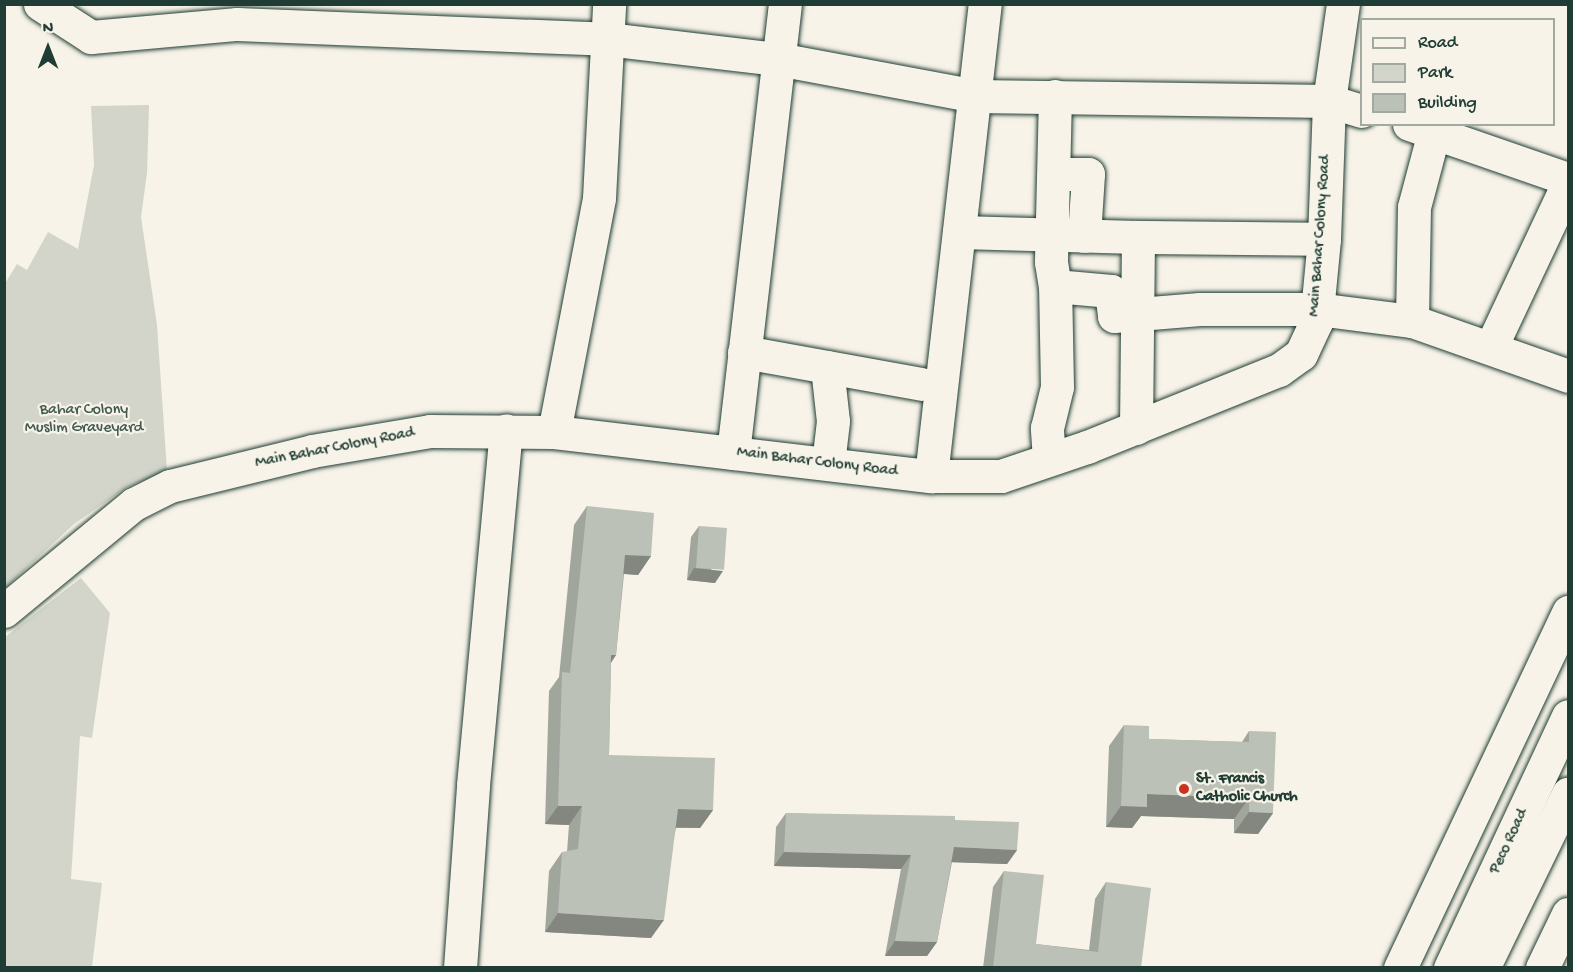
<!DOCTYPE html>
<style>
body{margin:0}
#map{position:relative;width:1573px;height:972px;overflow:hidden;background:#f7f3e8;font-family:"Gochi Hand",sans-serif}
div>[style]{position:absolute}
[style*='--x']{left:calc(var(--x)*1px);top:calc(var(--y)*1px);width:calc(var(--w)*1px);rotate:calc(var(--a)*1deg)}
.green>*{inset:0;background:#d3d5ca}
.roads{filter:drop-shadow(0 0 2px #1f3d34) drop-shadow(0 0 2px #1f3d34)}
.street>*{height:33px;margin:-16.5px;padding:0 16.5px;transform-origin:16.5px;border-radius:16.5px;background:#f7f3e8}
.primary>*{height:33px;margin:-16.5px;padding:0 16.5px;transform-origin:16.5px;border-radius:16.5px;background:#f7f3e8}
.wall>*{inset:0;background:#a1a69d}
.shaded-wall>*{inset:0;background:#83877f}
.building>*{inset:0;background:#bbc1b6;transform-origin:0 0}
.dots>*{width:16px;height:16px;translate:-50% -50%;box-sizing:border-box;border:3px solid #f7f3e8;border-radius:50%}
span{translate:-50% -50%;white-space:nowrap;text-align:center;line-height:1.15;-webkit-text-stroke:4.5px #f7f3e8;paint-order:stroke}
.street-label{font-size:16px;color:#1f3d34}
.park-label{font-size:16px;color:#435b52}
.poi-label{font-size:16px;color:#1f3d34;font-weight:700}
.left{translate:0 -50%;text-align:left}
.frame{position:absolute;inset:0;border:6px solid #1f3d34;pointer-events:none}
.legend{position:absolute;left:1360px;top:18px;width:195px;height:108px;box-sizing:border-box;background:#f7f3e8;border:2px solid #a1aaa0;margin:0;padding:8px 10px;list-style:none;font-size:18px;color:#1f3d34}
.legend li{display:flex;align-items:center;gap:12px;height:30px}
.legend b{width:30px;border:2px solid #a1aaa0}
.north{position:absolute;left:18px;top:18px;width:60px;height:60px;-webkit-text-stroke:4px #f7f3e8;paint-order:stroke;rotate:0deg;font-size:16px;font-weight:700;line-height:24px;text-align:center;color:#1f3d34}
.north::after{content:'';display:block;margin:auto;width:21px;height:27px;background:#1f3d34;clip-path:polygon(50% 0,100% 100%,50% 72%,0 100%)}
</style>
<div id="map">
<div class="green">
<i style="clip-path:polygon(149px 105px,147px 173px,141px 217px,157px 325px,167px 471px,127px 487px,74px 524px,5px 588px,4px 285px,17px 264px,27px 270px,48px 232px,78px 249px,94px 165px,91px 106px)"></i>
<i style="clip-path:polygon(81px 578px,110px 613px,92px 738px,80px 736px,71px 879px,102px 883px,92px 967px,5px 967px,5px 637px)"></i>
</div>
<div class="roads">
<div class="street">
<i style="--x:40;--y:4;--w:61;--a:32.9"></i>
<i style="--x:91;--y:37;--w:147;--a:-5.1"></i>
<i style="--x:237;--y:24;--w:370;--a:2.3"></i>
<i style="--x:607;--y:39;--w:172;--a:6.7"></i>
<i style="--x:778;--y:59;--w:200;--a:10.6"></i>
<i style="--x:975;--y:96;--w:354;--a:0.8"></i>
<i style="--x:1329;--y:101;--w:34;--a:17"></i>
<i style="--x:1055;--y:96;--w:166;--a:91.4"></i>
<i style="--x:1051;--y:262;--w:24;--a:81"></i>
<i style="--x:1409;--y:124;--w:168;--a:19.1"></i>
<i style="--x:1054;--y:174;--w:34;--a:0"></i>
<i style="--x:1088;--y:174;--w:62;--a:93.7"></i>
<i style="--x:959;--y:232;--w:179;--a:1.6"></i>
<i style="--x:1412;--y:321;--w:114;--a:-89"></i>
<i style="--x:1414;--y:207;--w:78;--a:-75.1"></i>
<i style="--x:1491;--y:347;--w:181;--a:-64.8"></i>
<i style="--x:744;--y:352;--w:180;--a:10.2"></i>
<i style="--x:827;--y:367;--w:54;--a:83.7"></i>
<i style="--x:833;--y:421;--w:43;--a:96.6"></i>
<i style="--x:1136;--y:428;--w:191;--a:-89.4"></i>
<i style="--x:1138;--y:237;--w:186;--a:0.6"></i>
<i style="--x:554;--y:432;--w:238;--a:-79.1"></i>
<i style="--x:599;--y:198;--w:194;--a:-87"></i>
<i style="--x:733;--y:453;--w:452;--a:-83.4"></i>
<i style="--x:1049;--y:459;--w:31;--a:-94"></i>
<i style="--x:1047;--y:428;--w:42;--a:-76.3"></i>
<i style="--x:1057;--y:387;--w:101;--a:-91.1"></i>
<i style="--x:1055;--y:286;--w:56;--a:5.1"></i>
<i style="--x:1111;--y:291;--w:25;--a:83"></i>
<i style="--x:1114;--y:316;--w:86;--a:-4.7"></i>
<i style="--x:1200;--y:309;--w:117;--a:0"></i>
<i style="--x:1317;--y:309;--w:96;--a:7.2"></i>
<i style="--x:1412;--y:321;--w:165;--a:19.4"></i>
<i style="--x:931;--y:476;--w:475;--a:-83.5"></i>
<i style="--x:4;--y:611;--w:168;--a:-39.5"></i>
<i style="--x:134;--y:504;--w:40;--a:-26.6"></i>
<i style="--x:170;--y:486;--w:146;--a:-13.8"></i>
<i style="--x:312;--y:451;--w:120;--a:-9.6"></i>
<i style="--x:430;--y:431;--w:124;--a:0.5"></i>
<i style="--x:554;--y:432;--w:380;--a:6.7"></i>
<i style="--x:931;--y:476;--w:70;--a:0"></i>
<i style="--x:1001;--y:476;--w:91;--a:-18.6"></i>
<i style="--x:1087;--y:447;--w:207;--a:-21.9"></i>
<i style="--x:1279;--y:370;--w:27;--a:-36"></i>
<i style="--x:1301;--y:354;--w:35;--a:-65"></i>
<i style="--x:1316;--y:322;--w:83;--a:-84.5"></i>
<i style="--x:1324;--y:239;--w:138;--a:-87.9"></i>
<i style="--x:1329;--y:101;--w:98;--a:-81.8"></i>
<i style="--x:460;--y:968;--w:183;--a:-85.9"></i>
<i style="--x:473;--y:785;--w:356;--a:-84.7"></i>
<i style="--x:1400;--y:968;--w:394;--a:-64.7"></i>
</div>
<div class="primary">
<i style="--x:1450;--y:968;--w:278;--a:-64.9"></i>
<i style="--x:1483;--y:968;--w:194;--a:-64"></i>
<i style="--x:1542;--y:968;--w:60;--a:-64.3"></i>
</div>
</div>
<div class="wall">
<i style="clip-path:polygon(587px 506px,651px 556px,638px 575px,624px 574px,616px 655px,611px 663px,609px 755px,713px 810px,700px 828px,676px 828px,651px 938px,545px 932px,549px 871px,562px 852px,567px 852px,569px 825px,545px 824px,549px 691px,559px 677px,574px 525px)"></i>
<i style="clip-path:polygon(699px 526px,715px 583px,687px 580px,691px 537px)"></i>
<i style="clip-path:polygon(1124px 725px,1149px 739px,1242px 742px,1249px 731px,1273px 813px,1258px 834px,1234px 833px,1234px 819px,1141px 816px,1132px 828px,1106px 827px,1109px 746px)"></i>
<i style="clip-path:polygon(786px 813px,955px 820px,1017px 850px,1007px 864px,952px 862px,937px 942px,927px 956px,885px 956px,901px 869px,774px 866px,776px 827px)"></i>
<i style="clip-path:polygon(1004px 871px,1036px 944px,1089px 950px,1095px 899px,1106px 882px,1141px 968px,983px 968px,993px 887px)"></i>
</div>
<div class="shaded-wall">
<i style="clip-path:polygon(625px 555px,651px 556px,638px 575px,613px 573px)"></i>
<i style="clip-path:polygon(694px 568px,723px 571px,715px 583px,687px 580px)"></i>
<i style="clip-path:polygon(611px 655px,616px 655px,603px 674px)"></i>
<i style="clip-path:polygon(1147px 794px,1249px 798px,1234px 819px,1141px 816px,1132px 828px,1106px 827px,1121px 806px)"></i>
<i style="clip-path:polygon(558px 806px,582px 806px,569px 825px,545px 824px)"></i>
<i style="clip-path:polygon(678px 809px,713px 810px,700px 828px,665px 827px)"></i>
<i style="clip-path:polygon(1249px 812px,1273px 813px,1258px 834px,1234px 833px)"></i>
<i style="clip-path:polygon(954px 847px,1017px 850px,1007px 864px,944px 862px)"></i>
<i style="clip-path:polygon(784px 852px,911px 855px,901px 869px,774px 866px)"></i>
<i style="clip-path:polygon(558px 913px,664px 920px,651px 938px,545px 932px)"></i>
<i style="clip-path:polygon(895px 941px,937px 942px,927px 956px,885px 956px)"></i>
</div>
<div class="building">
<i style="clip-path:polygon(587px 506px,654px 513px,651px 556px,625px 555px,616px 655px,611px 655px,609px 755px,715px 758px,713px 810px,678px 809px,664px 920px,558px 913px,562px 852px,578px 849px,582px 806px,558px 806px,562px 672px,570px 673px)"></i>
<i style="left:699px;top:526px;width:28px;height:42px;rotate:4deg"></i>
<i style="clip-path:polygon(1124px 725px,1149px 726px,1149px 739px,1249px 742px,1249px 731px,1276px 732px,1273px 813px,1249px 812px,1249px 798px,1147px 794px,1147px 807px,1121px 806px)"></i>
<i style="clip-path:polygon(786px 813px,955px 816px,955px 820px,1019px 822px,1017px 850px,954px 847px,937px 942px,895px 941px,911px 855px,784px 852px)"></i>
<i style="clip-path:polygon(1004px 871px,1044px 875px,1036px 944px,1098px 952px,1106px 882px,1151px 888px,1141px 968px,993px 968px)"></i>
</div>
<div class="dots">
<i style="left:1184px;top:789px;background:#c8321e"></i>
</div>
<div class="street-label">
<span style="left:1321px;top:236px;rotate:-86deg">Main Bahar Colony Road</span>
<span style="left:335px;top:449px;rotate:-11deg">Main Bahar Colony Road</span>
<span style="left:817px;top:463px;rotate:7deg">Main Bahar Colony Road</span>
<span style="left:1510px;top:842px;rotate:-65deg">Peco Road</span>
</div>
<div class="park-label">
<span style="left:84px;top:420px">Bahar Colony<br>Muslim Graveyard</span>
</div>
<div class="poi-label">
<span class="left" style="left:1196px;top:789px">St. Francis<br>Catholic Church</span>
</div>
<div class="frame"></div>
<ul class="legend">
<li><b style="height:8px;background:#f7f3e8"></b>Road</li>
<li><b style="height:16px;background:#d3d5ca"></b>Park</li>
<li><b style="height:16px;background:#bbc1b6"></b>Building</li>
</ul>
<div class="north">N</div>
</div>
